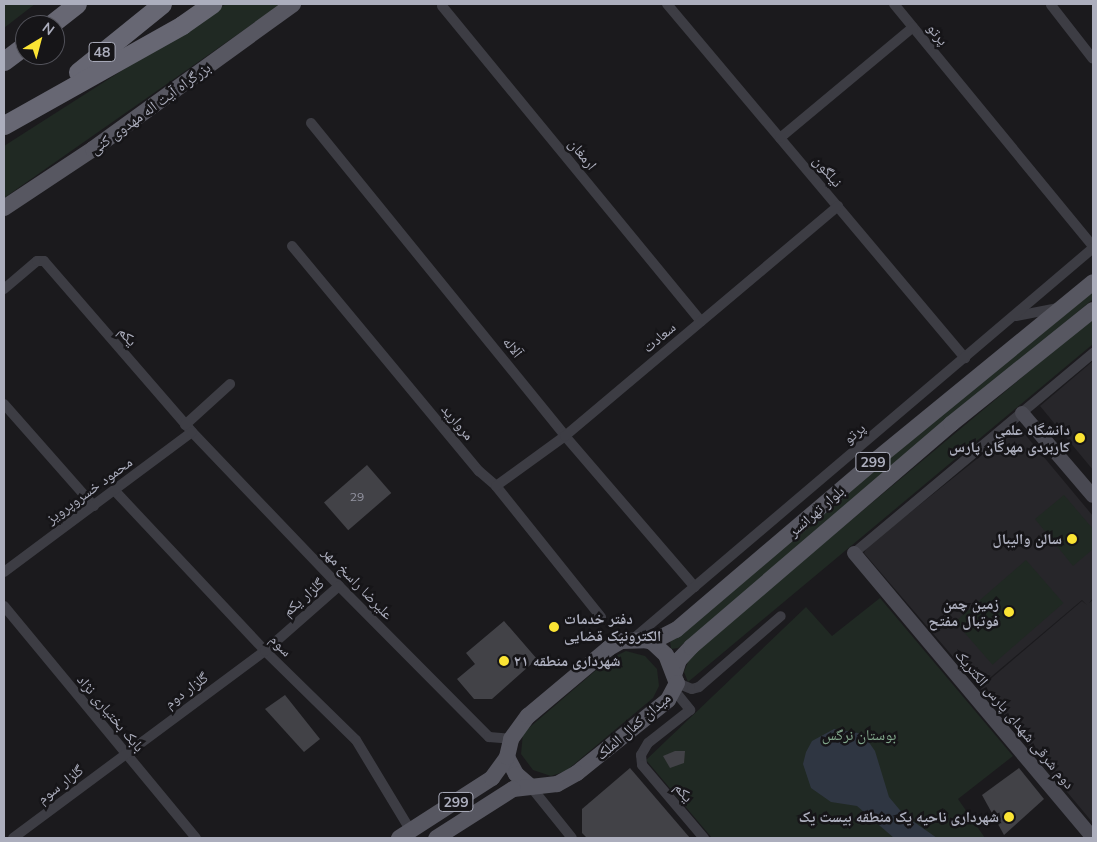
<!DOCTYPE html>
<meta charset="utf-8">
<style>
body{margin:0}
#map{position:relative;width:1097px;height:842px;overflow:hidden;background:#1b1a1d;font-family:Mulish,"Noto Naskh Arabic",sans-serif}
div>[style]{position:absolute}
[style*='--x']{left:calc(var(--x)*1px);top:calc(var(--y)*1px);width:calc(var(--w)*1px);rotate:calc(var(--a)*1deg)}
.built>*{inset:0;background:#27262a}
.green>*{inset:0;background:#202923;transform-origin:0 0}
.water>*{inset:0;background:#2f3642}
.building>*{inset:0;background:#424247;transform-origin:0 0}
.street>*{height:10px;margin:-5px;padding:0 5px;transform-origin:5px;border-radius:5px;background:#3d3d44}
.secondary>*{height:14px;margin:-7px;padding:0 7px;transform-origin:7px;border-radius:7px;background:#494952}
.primary>*{height:16px;margin:-8px;padding:0 8px;transform-origin:8px;border-radius:8px;background:#575761}
.highway>*{height:19px;margin:-9.5px;padding:0 9.5px;transform-origin:9.5px;border-radius:9.5px;background:#676773}
.dots>*{width:14px;height:14px;translate:-50% -50%;box-sizing:border-box;border:2px solid #161518;border-radius:50%}
span{translate:-50% -50%;white-space:nowrap;text-align:center;line-height:1.15;-webkit-text-stroke:5px #161518;paint-order:stroke}
.number-label{font-size:12px;color:#9293a0}
.number-label span{-webkit-text-stroke-width:0}
.shield-label span{padding:1px 4px;background:#161518;border:1px solid;border-radius:4px;-webkit-text-stroke-width:0}
.shield-label{font-size:14px;color:#acaebd;font-weight:700}
.street-label{font-size:15px;color:#acaebd}
.poi-label{font-size:15px;color:#acaebd;font-weight:700}
.right{translate:-100% -50%;text-align:right}
.left{translate:0 -50%;text-align:left}
.park-label{font-size:15px;color:#83a98d}
.frame{position:absolute;inset:0;border:5px solid #acaebd;pointer-events:none}
.north{position:absolute;left:15px;top:15px;width:50px;height:50px;box-sizing:border-box;background:#161518;border:1px solid #52525a;border-radius:50%;rotate:37deg;font-size:14px;font-weight:700;line-height:20px;text-align:center;color:#acaebd}
.north::after{content:'';display:block;margin:auto;width:18px;height:22px;background:#fbe434;clip-path:polygon(50% 0,100% 100%,50% 72%,0 100%)}
</style>
<div id="map">
<div class="built">
<i style="clip-path:polygon(1093px 361px,1093px 470px,1040px 406px)"></i>
<i style="clip-path:polygon(1018px 426px,1093px 516px,1093px 598px,1089px 603px,1093px 600px,1093px 823px,980px 688px,1082px 601px,1087px 605px,1082px 600px,979px 687px,864px 553px,867px 547px)"></i>
</div>
<div class="green">
<i style="clip-path:polygon(4px 4px,35px 4px,4px 28px)"></i>
<i style="clip-path:polygon(226px 4px,281px 4px,4px 198px,4px 146px)"></i>
<i style="clip-path:polygon(1093px 290px,1093px 299px,678px 648px,671px 649px,670px 640px)"></i>
<i style="clip-path:polygon(1093px 318px,1093px 344px,688px 682px,684px 672px,691px 654px)"></i>
<i style="clip-path:polygon(1064px 495px,1093px 529px,1093px 549px,1073px 566px,1035px 519px)"></i>
<i style="left:1026px;top:560px;width:57px;height:94px;rotate:49deg"></i>
<i style="clip-path:polygon(880px 598px,1013px 756px,958px 799px,985px 838px,712px 838px,646px 760px,806px 607px,832px 636px)"></i>
<i style="clip-path:polygon(626px 651px,645px 656px,657px 669px,659px 686px,653px 698px,566px 771px,551px 776px,533px 770px,521px 754px,523px 733px,609px 659px)"></i>
</div>
<div class="water">
<i style="clip-path:polygon(834px 729px,858px 733px,868px 741px,875px 751px,889px 797px,904px 815px,937px 838px,894px 838px,857px 806px,831px 802px,811px 788px,803px 764px,806px 752px,812px 741px)"></i>
</div>
<div class="building">
<i style="left:367px;top:465px;width:37px;height:57px;rotate:49deg"></i>
<i style="clip-path:polygon(504px 621px,537px 659px,492px 699px,474px 699px,457px 679px,475px 664px,466px 653px)"></i>
<i style="clip-path:polygon(285px 695px,320px 739px,304px 752px,265px 709px)"></i>
<i style="clip-path:polygon(675px 751px,685px 751px,684px 763px,670px 768px,663px 756px)"></i>
<i style="clip-path:polygon(630px 768px,690px 838px,587px 838px,582px 833px,582px 809px)"></i>
<i style="clip-path:polygon(1019px 768px,1044px 799px,1004px 835px,982px 795px)"></i>
</div>
<div class="street">
<i style="--x:667;--y:4;--w:463;--a:49.9"></i>
<i style="--x:894;--y:4;--w:313;--a:50.6"></i>
<i style="--x:1051;--y:5;--w:68;--a:52.1"></i>
<i style="--x:442;--y:6;--w:408;--a:50.6"></i>
<i style="--x:311;--y:123;--w:403;--a:50.9"></i>
<i style="--x:565;--y:436;--w:199;--a:49.3"></i>
<i style="--x:780;--y:138;--w:173;--a:-39.8"></i>
<i style="--x:292;--y:246;--w:293;--a:50.3"></i>
<i style="--x:479;--y:471;--w:23;--a:41"></i>
<i style="--x:496;--y:486;--w:168;--a:51.3"></i>
<i style="--x:4;--y:289;--w:43;--a:-40.3"></i>
<i style="--x:37;--y:261;--w:7;--a:0"></i>
<i style="--x:44;--y:261;--w:226;--a:49.1"></i>
<i style="--x:192;--y:432;--w:213;--a:46.3"></i>
<i style="--x:339;--y:586;--w:213;--a:45.2"></i>
<i style="--x:489;--y:737;--w:22;--a:5"></i>
<i style="--x:1016;--y:316;--w:43;--a:-10.8"></i>
<i style="--x:4;--y:404;--w:136;--a:48.6"></i>
<i style="--x:185;--y:425;--w:61;--a:-42.3"></i>
<i style="--x:496;--y:486;--w:85;--a:-35.9"></i>
<i style="--x:565;--y:436;--w:357;--a:-40.1"></i>
<i style="--x:115;--y:491;--w:219;--a:46.8"></i>
<i style="--x:265;--y:651;--w:127;--a:44.4"></i>
<i style="--x:356;--y:740;--w:106;--a:58.9"></i>
<i style="--x:854;--y:553;--w:312;--a:-39.9"></i>
<i style="--x:4;--y:572;--w:234;--a:-36.7"></i>
<i style="--x:4;--y:606;--w:301;--a:50.4"></i>
<i style="--x:633;--y:639;--w:604;--a:-40.36"></i>
<i style="--x:677;--y:683;--w:16;--a:22"></i>
<i style="--x:692;--y:689;--w:7;--a:-16"></i>
<i style="--x:699;--y:687;--w:108;--a:-40.9"></i>
<i style="--x:674;--y:690;--w:26;--a:51"></i>
<i style="--x:690;--y:710;--w:53;--a:141.8"></i>
<i style="--x:648;--y:743;--w:14;--a:120"></i>
<i style="--x:641;--y:755;--w:10;--a:84"></i>
<i style="--x:642;--y:765;--w:96;--a:49.7"></i>
<i style="--x:531;--y:787;--w:65;--a:51.2"></i>
<i style="--x:13;--y:838;--w:314;--a:-36.6"></i>
<i style="--x:265;--y:651;--w:98;--a:-41.3"></i>
</div>
<div class="secondary">
<i style="--x:1022;--y:413;--w:109;--a:49.5"></i>
<i style="--x:854;--y:553;--w:372;--a:50"></i>
</div>
<div class="primary">
<i style="--x:4;--y:208;--w:107;--a:-33.5"></i>
<i style="--x:93;--y:149;--w:247;--a:-35.9"></i>
<i style="--x:652;--y:642;--w:27;--a:-27"></i>
<i style="--x:676;--y:630;--w:264;--a:-40.4"></i>
<i style="--x:877;--y:459;--w:279;--a:-39.3"></i>
<i style="--x:675;--y:672;--w:13;--a:-72"></i>
<i style="--x:679;--y:660;--w:18;--a:-47"></i>
<i style="--x:691;--y:647;--w:343;--a:-40.6"></i>
<i style="--x:951;--y:424;--w:182;--a:-38.8"></i>
<i style="--x:507;--y:757;--w:19;--a:62"></i>
<i style="--x:516;--y:774;--w:20;--a:41"></i>
<i style="--x:399;--y:838;--w:111;--a:-32.8"></i>
<i style="--x:492;--y:778;--w:26;--a:-54"></i>
<i style="--x:507;--y:757;--w:18;--a:-77"></i>
<i style="--x:511;--y:739;--w:29;--a:-54"></i>
<i style="--x:528;--y:716;--w:106;--a:-40"></i>
<i style="--x:609;--y:648;--w:14;--a:-30"></i>
<i style="--x:621;--y:641;--w:24;--a:-2"></i>
<i style="--x:645;--y:640;--w:7;--a:16"></i>
<i style="--x:652;--y:642;--w:19;--a:43"></i>
<i style="--x:666;--y:655;--w:30;--a:69"></i>
<i style="--x:677;--y:683;--w:19;--a:118"></i>
<i style="--x:668;--y:700;--w:117;--a:141.3"></i>
<i style="--x:577;--y:773;--w:23;--a:151"></i>
<i style="--x:557;--y:784;--w:44;--a:173.5"></i>
<i style="--x:513;--y:789;--w:91;--a:147.5"></i>
</div>
<div class="highway">
<i style="--x:50;--y:25;--w:34;--a:-38"></i>
<i style="--x:4;--y:61;--w:26;--a:-37"></i>
<i style="--x:78;--y:72;--w:108;--a:-39"></i>
<i style="--x:4;--y:125;--w:204;--a:-29.3"></i>
<i style="--x:182;--y:25;--w:37;--a:-35"></i>
</div>
<div class="dots">
<i style="left:1080px;top:438px;background:#fbe434"></i>
<i style="left:1072px;top:539px;background:#fbe434"></i>
<i style="left:1009px;top:612px;background:#fbe434"></i>
<i style="left:554px;top:627px;background:#fbe434"></i>
<i style="left:504px;top:661px;background:#fbe434"></i>
<i style="left:1009px;top:817px;background:#fbe434"></i>
</div>
<div class="number-label">
<span style="left:357px;top:497px">29</span>
</div>
<div class="shield-label">
<span style="left:102px;top:52px">48</span>
<span style="left:873px;top:462px">299</span>
<span style="left:456px;top:802px">299</span>
</div>
<div class="street-label">
<span style="left:938px;top:34px;rotate:51deg">پرتو</span>
<span style="left:150px;top:108px;rotate:-36deg">بزرگراه آیت اله مهدوی کنی</span>
<span style="left:583px;top:154px;rotate:51deg">ارمغان</span>
<span style="left:828px;top:171px;rotate:50deg">نیلگون</span>
<span style="left:128px;top:336px;rotate:49deg">یکم</span>
<span style="left:659px;top:337px;rotate:-40deg">سعادت</span>
<span style="left:513px;top:347px;rotate:51deg">آلاله</span>
<span style="left:458px;top:422px;rotate:50deg">مروارید</span>
<span style="left:854px;top:433px;rotate:-40deg">پرتو</span>
<span style="left:89px;top:490px;rotate:-36deg">محمود خسروپرویز</span>
<span style="left:816px;top:511px;rotate:-41deg">بلوار تهرانسر</span>
<span style="left:358px;top:583px;rotate:46deg">علیرضا راسخ مهر</span>
<span style="left:303px;top:597px;rotate:-41deg">گلزار یکم</span>
<span style="left:281px;top:645px;rotate:45deg">سوم</span>
<span style="left:186px;top:690px;rotate:-36deg">گلزار دوم</span>
<span style="left:111px;top:713px;rotate:50deg">بابک بختیاری نژاد</span>
<span style="left:1015px;top:719px;rotate:50deg">دوم شرقی شهدای پارس الکتریک</span>
<span style="left:633px;top:726px;rotate:-41deg">میدان کمال الملک</span>
<span style="left:60px;top:784px;rotate:-37deg">گلزار سوم</span>
<span style="left:684px;top:792px;rotate:50deg">یکم</span>
</div>
<div class="poi-label">
<span class="right" style="left:1070px;top:438px">دانشگاه علمی<br>کاربردی مهرگان پارس</span>
<span class="right" style="left:1062px;top:539px">سالن والیبال</span>
<span class="right" style="left:999px;top:612px">زمین چمن<br>فوتبال مفتح</span>
<span class="left" style="left:564px;top:627px">دفتر خدمات<br>الکترونیک قضایی</span>
<span class="left" style="left:514px;top:661px">شهرداری منطقه ۲۱</span>
<span class="right" style="left:999px;top:817px">شهرداری ناحیه یک منطقه بیست یک</span>
</div>
<div class="park-label">
<span style="left:859px;top:735px">بوستان نرگس</span>
</div>
<div class="frame"></div>
<div class="north">N</div>
</div>
